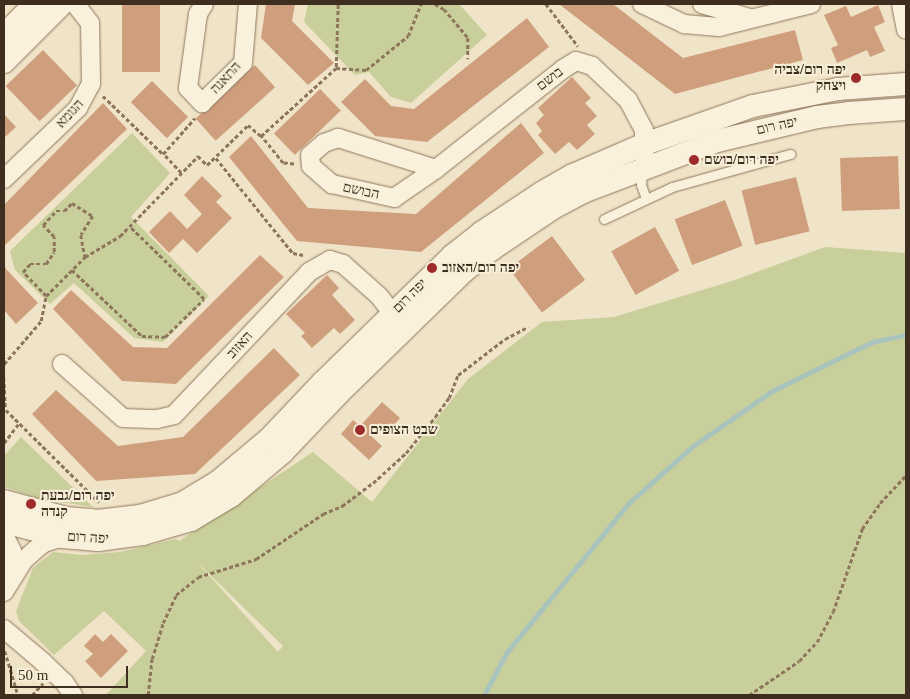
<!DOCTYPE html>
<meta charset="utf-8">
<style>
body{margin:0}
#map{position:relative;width:910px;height:699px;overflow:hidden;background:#f0e4c8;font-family:"Times New Roman",Heebo,serif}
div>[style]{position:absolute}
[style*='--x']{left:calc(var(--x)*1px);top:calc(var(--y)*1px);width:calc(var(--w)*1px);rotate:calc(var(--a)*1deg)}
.green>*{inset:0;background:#c9cf9b}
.stream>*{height:4.5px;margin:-2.25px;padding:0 2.25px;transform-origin:2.25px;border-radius:2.25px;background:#a9c4bc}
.building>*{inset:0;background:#cf9f7d;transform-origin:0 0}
.path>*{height:2.5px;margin-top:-1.25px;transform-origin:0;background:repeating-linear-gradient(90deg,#8d765c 0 4px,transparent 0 6.5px)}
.roads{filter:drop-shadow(0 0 1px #8d765c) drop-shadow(0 0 1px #8d765c)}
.service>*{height:9px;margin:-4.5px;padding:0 4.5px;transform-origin:4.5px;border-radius:4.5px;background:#faf1dc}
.minor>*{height:18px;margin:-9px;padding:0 9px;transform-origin:9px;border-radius:9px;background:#faf1dc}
.tertiary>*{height:22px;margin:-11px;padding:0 11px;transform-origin:11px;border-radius:11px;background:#faf1dc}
.dots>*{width:14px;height:14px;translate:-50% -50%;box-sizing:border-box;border:2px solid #f7eed8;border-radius:50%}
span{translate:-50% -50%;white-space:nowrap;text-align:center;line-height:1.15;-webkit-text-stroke:4px #f7eed8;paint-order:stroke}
.poi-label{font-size:14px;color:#3d2e20;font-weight:700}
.right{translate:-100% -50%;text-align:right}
.left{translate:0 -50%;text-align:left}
.street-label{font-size:14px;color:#3d2e20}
.frame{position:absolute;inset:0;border:5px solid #3d2e20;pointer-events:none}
.scale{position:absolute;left:10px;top:666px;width:118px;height:22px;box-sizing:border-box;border:2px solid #3d2e20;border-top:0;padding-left:6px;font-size:15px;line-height:18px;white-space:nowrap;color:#3d2e20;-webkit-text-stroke:4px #f7eed8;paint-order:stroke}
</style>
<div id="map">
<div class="green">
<i style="clip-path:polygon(308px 4px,459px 4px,487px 35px,411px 103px,391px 97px,369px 72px,355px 75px,304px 22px)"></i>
<i style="clip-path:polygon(132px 133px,170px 173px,131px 217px,209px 296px,163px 342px,134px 338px,74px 283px,50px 304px,15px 270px,10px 251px)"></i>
<i style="clip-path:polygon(evenodd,825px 247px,906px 253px,906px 695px,106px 695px,146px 651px,104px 611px,54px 655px,19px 621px,16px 611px,33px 568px,53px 552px,83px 555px,120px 552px,176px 539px,179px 541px,313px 452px,372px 502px,468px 379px,542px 322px,614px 317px,735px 280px,825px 247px,197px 562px,283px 646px,278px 652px,197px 562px)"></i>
<i style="clip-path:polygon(21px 437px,93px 507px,41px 499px,4px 487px,4px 456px)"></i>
</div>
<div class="stream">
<i style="--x:484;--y:695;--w:49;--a:-61.9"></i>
<i style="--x:507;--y:652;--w:191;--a:-50.7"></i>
<i style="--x:628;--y:504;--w:87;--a:-41.7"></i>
<i style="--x:693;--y:446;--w:96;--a:-34.8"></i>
<i style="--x:772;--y:391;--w:111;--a:-26.1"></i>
<i style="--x:872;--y:342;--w:35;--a:-12"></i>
</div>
<div class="building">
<i style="left:122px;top:4px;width:38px;height:68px"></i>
<i style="clip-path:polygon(266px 4px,295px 4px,292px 21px,334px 63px,308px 85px,261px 38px)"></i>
<i style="clip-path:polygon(559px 4px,613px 4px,683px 58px,795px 30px,803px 60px,675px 94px)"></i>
<i style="clip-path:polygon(878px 5px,885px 22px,874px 27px,885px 51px,870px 57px,867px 50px,837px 63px,831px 48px,838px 45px,824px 15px,846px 6px,851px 17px)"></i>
<i style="clip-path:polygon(527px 18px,549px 47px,427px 142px,375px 136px,341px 102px,365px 79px,391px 106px,414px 109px)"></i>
<i style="left:43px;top:50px;width:49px;height:52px;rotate:46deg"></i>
<i style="left:255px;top:65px;width:30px;height:80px;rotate:48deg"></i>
<i style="clip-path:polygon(572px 77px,591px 98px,585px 103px,597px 116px,587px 125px,595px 134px,577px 150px,569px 142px,555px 154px,538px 135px,542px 131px,536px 123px,544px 115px,538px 108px)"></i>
<i style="left:152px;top:81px;width:51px;height:30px;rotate:45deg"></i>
<i style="left:320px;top:89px;width:30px;height:64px;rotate:46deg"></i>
<i style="clip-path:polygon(103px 103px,127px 129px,4px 246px,4px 205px)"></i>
<i style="clip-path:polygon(4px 114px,16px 127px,4px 138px)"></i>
<i style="clip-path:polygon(521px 123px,544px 153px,421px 252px,297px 241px,229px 157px,251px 136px,308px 208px,416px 214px)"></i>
<i style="left:898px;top:156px;width:53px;height:58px;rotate:88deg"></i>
<i style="clip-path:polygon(202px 176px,222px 196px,216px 202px,232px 218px,197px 253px,183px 239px,169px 253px,149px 232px,170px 211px,187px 229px,202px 214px,184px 195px)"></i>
<i style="left:796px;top:177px;width:56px;height:56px;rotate:76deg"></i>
<i style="left:725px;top:200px;width:49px;height:54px;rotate:69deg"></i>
<i style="left:655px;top:227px;width:50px;height:50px;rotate:61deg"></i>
<i style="left:552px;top:236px;width:55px;height:54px;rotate:53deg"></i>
<i style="clip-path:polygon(260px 255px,284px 277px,176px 384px,122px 381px,53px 309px,71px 290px,133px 347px,167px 348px)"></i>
<i style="clip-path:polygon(4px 263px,6px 269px,38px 303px,16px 324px,4px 310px)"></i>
<i style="clip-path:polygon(327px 275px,339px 288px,332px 295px,355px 320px,340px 334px,334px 328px,312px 348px,301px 336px,305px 333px,286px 314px)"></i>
<i style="clip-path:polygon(274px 348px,300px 375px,195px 474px,96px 481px,32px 414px,56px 390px,118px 446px,183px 437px)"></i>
<i style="clip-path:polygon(382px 402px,400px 418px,387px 434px,378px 426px,370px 435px,382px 446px,369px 460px,341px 434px,353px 420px,360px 426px)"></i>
<i style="clip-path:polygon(95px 634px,103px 642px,111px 634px,128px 651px,101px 678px,85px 661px,93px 654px,84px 646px)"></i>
</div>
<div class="path">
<i style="--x:435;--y:4;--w:10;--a:29"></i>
<i style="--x:444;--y:9;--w:38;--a:50"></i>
<i style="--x:468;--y:38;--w:21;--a:90"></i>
<i style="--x:546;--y:4;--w:53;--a:52.7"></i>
<i style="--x:336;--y:67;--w:63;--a:-88.2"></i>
<i style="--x:103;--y:96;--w:83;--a:44"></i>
<i style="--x:216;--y:158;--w:122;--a:51"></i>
<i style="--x:293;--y:253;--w:11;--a:10"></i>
<i style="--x:294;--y:164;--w:11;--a:-175"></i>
<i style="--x:283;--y:163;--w:35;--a:-129"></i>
<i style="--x:261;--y:136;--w:101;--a:-42.2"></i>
<i style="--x:336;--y:68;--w:30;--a:4"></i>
<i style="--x:366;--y:70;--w:54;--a:-39"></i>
<i style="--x:408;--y:36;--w:35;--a:-68"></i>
<i style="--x:181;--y:173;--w:26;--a:-133"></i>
<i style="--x:163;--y:154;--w:48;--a:-48.4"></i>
<i style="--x:72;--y:270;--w:96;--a:43.3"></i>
<i style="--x:142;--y:336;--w:23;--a:2"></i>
<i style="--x:165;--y:337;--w:54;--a:-44.3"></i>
<i style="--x:204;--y:299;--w:103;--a:-135.8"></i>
<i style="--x:46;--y:296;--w:33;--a:-134"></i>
<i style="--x:23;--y:272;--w:11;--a:-49"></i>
<i style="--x:30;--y:264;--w:16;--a:0"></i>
<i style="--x:46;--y:264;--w:14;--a:-56"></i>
<i style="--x:54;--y:252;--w:15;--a:-90"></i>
<i style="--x:54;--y:237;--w:16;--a:-133"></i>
<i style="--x:43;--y:225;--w:19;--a:-47"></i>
<i style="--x:56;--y:211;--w:8;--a:0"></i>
<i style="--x:64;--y:211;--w:11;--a:-45"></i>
<i style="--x:72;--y:203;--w:25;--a:32"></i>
<i style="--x:93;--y:216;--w:22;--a:122"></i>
<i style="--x:81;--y:235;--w:22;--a:80"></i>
<i style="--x:4;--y:364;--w:57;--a:-49.3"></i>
<i style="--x:41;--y:321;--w:25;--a:-79"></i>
<i style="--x:46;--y:296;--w:55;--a:-45"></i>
<i style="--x:85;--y:257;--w:41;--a:-31"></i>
<i style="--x:120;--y:236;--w:112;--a:-45.7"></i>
<i style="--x:198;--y:156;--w:13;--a:45"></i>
<i style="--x:207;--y:165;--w:57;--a:-44.3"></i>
<i style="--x:248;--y:125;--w:17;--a:40"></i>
<i style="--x:4;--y:377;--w:33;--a:87"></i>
<i style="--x:6;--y:410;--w:131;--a:44.7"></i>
<i style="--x:4;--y:443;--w:25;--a:-53"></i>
<i style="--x:5;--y:651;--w:46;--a:73.5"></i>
<i style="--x:32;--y:695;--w:16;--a:-47"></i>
<i style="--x:148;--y:695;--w:36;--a:-84"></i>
<i style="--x:152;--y:659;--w:38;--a:-73"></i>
<i style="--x:163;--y:623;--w:31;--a:-65"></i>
<i style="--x:176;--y:595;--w:28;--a:-39"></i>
<i style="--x:198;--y:577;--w:61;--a:-17.2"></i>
<i style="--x:256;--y:559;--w:81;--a:-33.9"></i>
<i style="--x:323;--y:514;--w:21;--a:-23"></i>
<i style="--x:342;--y:506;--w:39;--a:-37"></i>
<i style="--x:373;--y:483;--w:45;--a:-42.3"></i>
<i style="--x:406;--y:453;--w:46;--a:-51.1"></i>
<i style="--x:435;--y:417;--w:24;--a:-54"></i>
<i style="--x:449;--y:398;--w:25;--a:-69"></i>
<i style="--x:458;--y:375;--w:59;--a:-37.5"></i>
<i style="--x:505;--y:339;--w:26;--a:-28"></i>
<i style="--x:749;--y:695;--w:60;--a:-34.2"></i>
<i style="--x:799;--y:661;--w:26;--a:-47"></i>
<i style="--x:817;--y:642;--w:34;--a:-62"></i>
<i style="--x:833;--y:612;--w:88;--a:-70.7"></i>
<i style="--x:862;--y:529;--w:32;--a:-55"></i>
<i style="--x:880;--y:503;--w:38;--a:-47"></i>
</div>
<div class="roads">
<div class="service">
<i style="--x:642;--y:172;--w:13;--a:94"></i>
<i style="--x:641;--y:185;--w:14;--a:69"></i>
<i style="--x:604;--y:219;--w:75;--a:-25.2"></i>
<i style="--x:672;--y:187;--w:123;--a:-15.6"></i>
</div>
<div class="minor">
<i style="--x:204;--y:4;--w:12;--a:121"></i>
<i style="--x:198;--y:14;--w:75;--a:97.7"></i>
<i style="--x:188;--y:88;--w:21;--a:47"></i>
<i style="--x:202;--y:103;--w:57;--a:-44.3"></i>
<i style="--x:243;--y:63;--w:59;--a:-85.2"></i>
<i style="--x:642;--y:4;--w:47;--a:25.5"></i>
<i style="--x:684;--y:24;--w:35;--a:5"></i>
<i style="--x:719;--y:27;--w:95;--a:-14"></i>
<i style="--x:702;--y:4;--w:50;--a:16.3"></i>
<i style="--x:901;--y:4;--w:26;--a:79"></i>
<i style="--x:436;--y:169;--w:103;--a:-162.4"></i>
<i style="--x:338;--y:138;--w:15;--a:160"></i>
<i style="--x:324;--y:143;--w:18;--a:139"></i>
<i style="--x:310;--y:155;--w:11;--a:85"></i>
<i style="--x:311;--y:166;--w:28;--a:41"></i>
<i style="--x:332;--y:184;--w:64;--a:12.7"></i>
<i style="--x:394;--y:198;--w:51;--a:-34.6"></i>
<i style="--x:436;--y:169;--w:162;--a:-38.2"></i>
<i style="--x:563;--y:69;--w:15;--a:-32"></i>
<i style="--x:576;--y:61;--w:17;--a:17"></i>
<i style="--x:592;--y:66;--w:50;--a:43.4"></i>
<i style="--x:628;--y:100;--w:34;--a:62"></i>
<i style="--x:644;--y:130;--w:25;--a:90"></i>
<i style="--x:4;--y:179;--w:103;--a:-43.8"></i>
<i style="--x:78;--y:108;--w:27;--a:-62"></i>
<i style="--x:91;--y:84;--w:61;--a:-90.9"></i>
<i style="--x:90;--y:23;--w:24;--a:-128"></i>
<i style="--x:62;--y:364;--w:81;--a:41.5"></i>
<i style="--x:123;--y:418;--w:34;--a:2"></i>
<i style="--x:157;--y:419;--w:17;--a:-13"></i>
<i style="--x:174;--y:415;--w:197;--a:-46.6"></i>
<i style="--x:309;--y:272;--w:24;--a:-30"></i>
<i style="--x:330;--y:260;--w:14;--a:17"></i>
<i style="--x:343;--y:264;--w:48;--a:41.6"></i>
<i style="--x:379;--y:296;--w:23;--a:52"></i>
<i style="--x:393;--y:314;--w:10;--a:73"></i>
<i style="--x:4;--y:535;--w:18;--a:63"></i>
<i style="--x:12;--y:551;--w:24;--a:85"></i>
<i style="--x:4;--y:592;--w:38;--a:-58"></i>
<i style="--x:24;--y:560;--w:15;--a:-42"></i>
<i style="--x:35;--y:550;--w:11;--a:-38"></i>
<i style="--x:44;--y:543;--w:20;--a:-18"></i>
<i style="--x:4;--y:629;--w:51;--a:40.2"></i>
<i style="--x:43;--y:662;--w:29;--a:44"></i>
<i style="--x:64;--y:682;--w:16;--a:55"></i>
</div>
<div class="tertiary">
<i style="--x:4;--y:35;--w:44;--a:-45"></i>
<i style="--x:4;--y:62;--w:82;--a:-45"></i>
<i style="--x:4;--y:501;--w:64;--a:15.3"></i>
<i style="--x:66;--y:518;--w:32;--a:5"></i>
<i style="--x:98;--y:521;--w:42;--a:-6.8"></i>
<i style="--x:140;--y:516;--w:45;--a:-16.8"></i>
<i style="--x:183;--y:503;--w:42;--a:-31.4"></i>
<i style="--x:219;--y:481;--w:67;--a:-40.1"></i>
<i style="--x:270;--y:438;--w:77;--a:-46.6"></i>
<i style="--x:323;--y:382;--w:180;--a:-44.3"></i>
<i style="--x:452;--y:256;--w:37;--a:-38"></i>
<i style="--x:481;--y:233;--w:74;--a:-33.5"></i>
<i style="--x:543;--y:192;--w:34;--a:-30"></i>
<i style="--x:573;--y:175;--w:78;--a:-23.3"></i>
<i style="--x:645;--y:144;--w:114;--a:-19.4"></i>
<i style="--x:753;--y:106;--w:87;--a:-11.3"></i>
<i style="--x:838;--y:89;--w:68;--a:-4.2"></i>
<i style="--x:4;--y:522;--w:61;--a:14.3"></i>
<i style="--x:63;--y:537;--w:35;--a:5"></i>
<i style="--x:98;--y:540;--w:45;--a:-7.6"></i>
<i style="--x:143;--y:534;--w:50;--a:-16.3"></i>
<i style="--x:191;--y:520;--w:47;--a:-31"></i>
<i style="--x:231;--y:496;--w:68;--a:-40.2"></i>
<i style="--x:283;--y:452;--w:79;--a:-46.5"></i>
<i style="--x:337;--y:395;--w:177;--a:-44.3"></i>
<i style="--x:464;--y:271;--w:36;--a:-38"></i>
<i style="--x:492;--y:249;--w:73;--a:-33.9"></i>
<i style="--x:553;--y:208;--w:34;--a:-28"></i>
<i style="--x:583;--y:192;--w:143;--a:-20.8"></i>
<i style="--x:717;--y:141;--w:103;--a:-13.5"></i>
<i style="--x:817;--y:117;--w:32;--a:-7"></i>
<i style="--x:849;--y:113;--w:57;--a:-4"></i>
</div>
</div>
<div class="dots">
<i style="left:856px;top:78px;background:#9e2a2b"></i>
<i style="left:694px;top:160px;background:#9e2a2b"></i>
<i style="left:432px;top:268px;background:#9e2a2b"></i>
<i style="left:360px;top:430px;background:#9e2a2b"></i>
<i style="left:31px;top:504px;background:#9e2a2b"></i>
</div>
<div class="poi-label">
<span class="right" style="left:846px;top:78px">יפה רום/צביה<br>ויצחק</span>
<span class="left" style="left:704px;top:160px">יפה רום/בושם</span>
<span class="left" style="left:442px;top:268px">יפה רום/האזוב</span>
<span class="left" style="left:370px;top:430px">שבט הצופים</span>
<span class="left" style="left:41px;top:504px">יפה רום/גבעת<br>קנדה</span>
</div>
<div class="street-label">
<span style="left:226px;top:78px;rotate:-47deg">התאנה</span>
<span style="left:550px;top:79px;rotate:-37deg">בושם</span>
<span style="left:70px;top:114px;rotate:-47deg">הגומא</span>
<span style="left:777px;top:126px;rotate:-13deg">יפה רום</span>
<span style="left:361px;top:191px;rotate:12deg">הבושם</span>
<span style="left:410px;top:296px;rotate:-45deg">יפה רום</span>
<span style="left:240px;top:345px;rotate:-47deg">האזוב</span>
<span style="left:88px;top:538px;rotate:3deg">יפה רום</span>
</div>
<div class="frame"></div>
<div class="scale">50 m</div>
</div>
